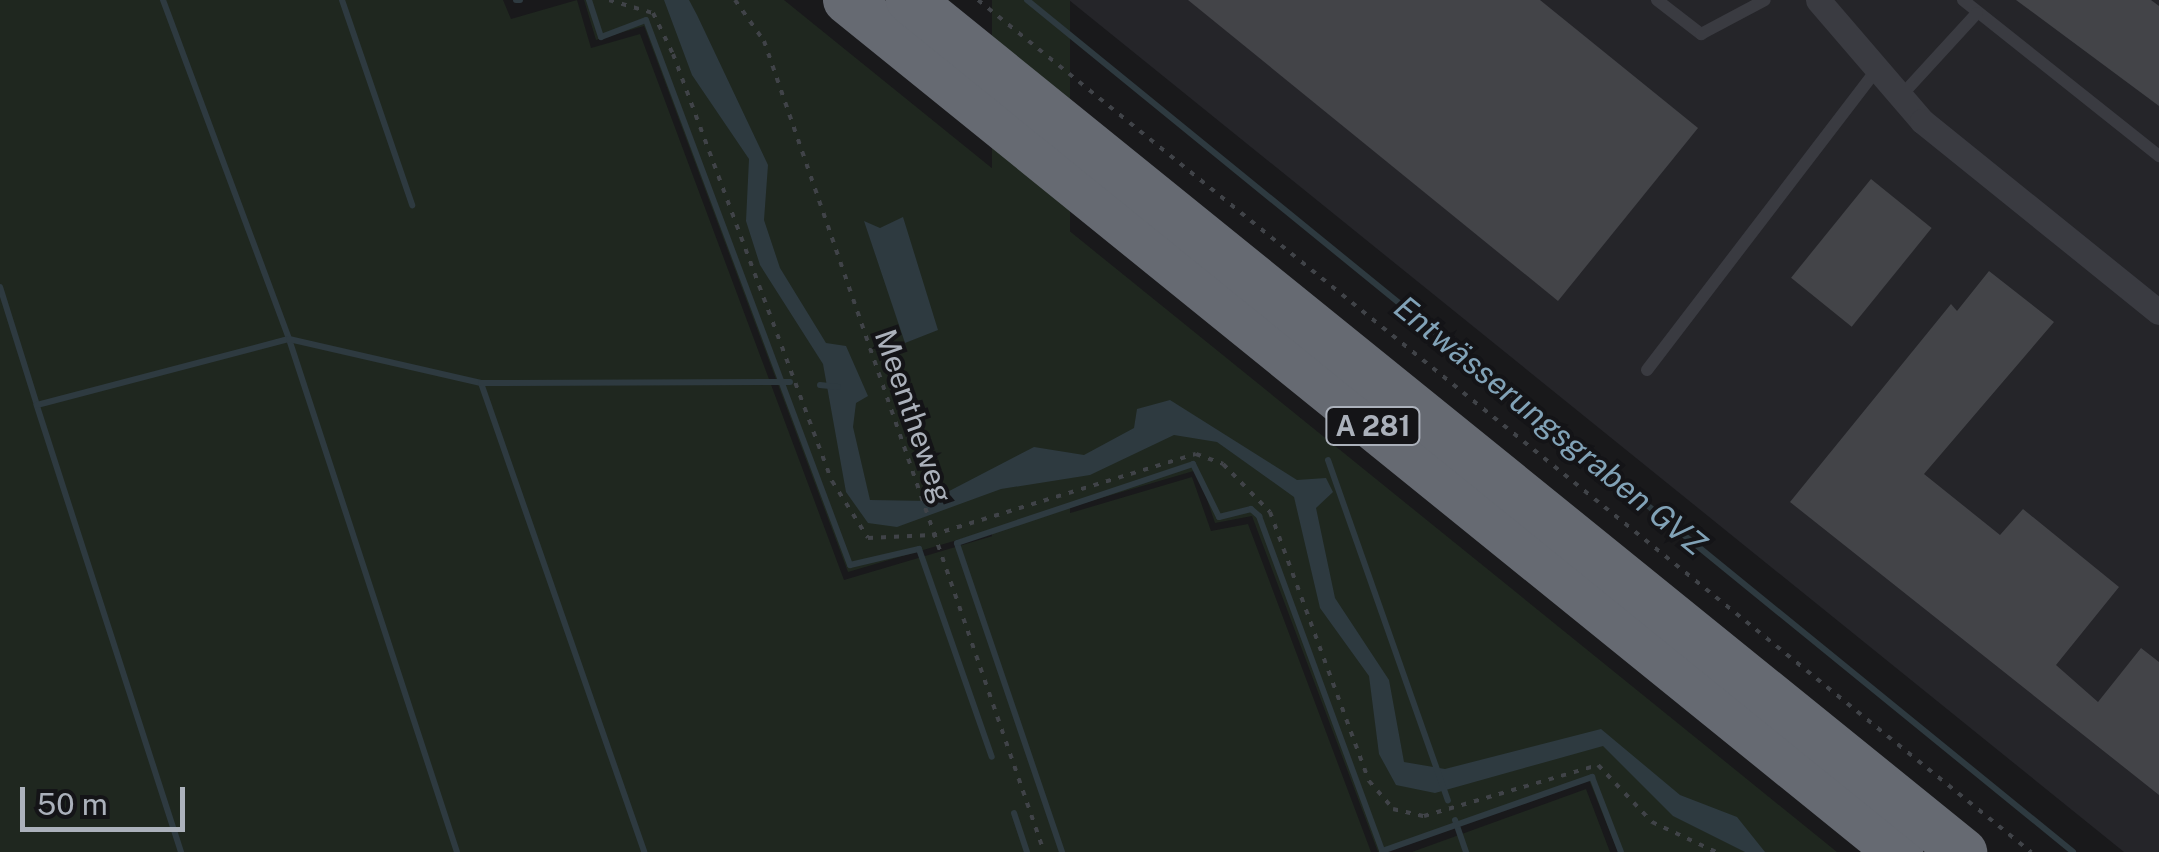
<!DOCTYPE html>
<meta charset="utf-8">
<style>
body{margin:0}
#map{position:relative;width:2159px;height:852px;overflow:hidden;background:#19191b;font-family:"Public Sans",sans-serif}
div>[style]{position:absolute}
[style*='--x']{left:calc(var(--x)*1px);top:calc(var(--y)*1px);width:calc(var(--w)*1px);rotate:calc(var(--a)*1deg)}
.built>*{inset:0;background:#252529}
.green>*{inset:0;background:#1f271f;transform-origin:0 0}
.water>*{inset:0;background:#2e3a40}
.stream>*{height:6px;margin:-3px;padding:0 3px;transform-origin:3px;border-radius:3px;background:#2e3a40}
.building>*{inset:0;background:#434448;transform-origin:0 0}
.path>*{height:4px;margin-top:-2px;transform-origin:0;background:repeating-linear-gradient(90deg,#404348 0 5px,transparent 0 13px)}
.service>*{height:12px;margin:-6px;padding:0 6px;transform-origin:6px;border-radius:6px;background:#3a3b41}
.minor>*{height:25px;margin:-12.5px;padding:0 12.5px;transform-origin:12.5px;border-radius:12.5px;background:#3a3b41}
.motorway>*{height:48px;margin:-24px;padding:0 24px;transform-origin:24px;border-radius:24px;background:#666a72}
span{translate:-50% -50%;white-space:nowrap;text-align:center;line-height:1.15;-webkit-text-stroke:8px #141417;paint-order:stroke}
.shield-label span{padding:2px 8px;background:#141417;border:2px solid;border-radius:8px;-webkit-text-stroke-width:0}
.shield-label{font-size:28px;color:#abb1bb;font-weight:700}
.street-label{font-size:30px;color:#abb1bb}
.water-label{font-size:32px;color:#81a2b7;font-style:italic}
.scale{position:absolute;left:20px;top:787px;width:165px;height:45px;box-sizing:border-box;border:5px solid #abb1bb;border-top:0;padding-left:12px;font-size:30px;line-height:35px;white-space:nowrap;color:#abb1bb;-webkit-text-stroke:8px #141417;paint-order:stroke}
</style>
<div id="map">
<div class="built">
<i style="clip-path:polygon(1069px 0,2159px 0,2159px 852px,2124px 852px)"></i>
</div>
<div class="green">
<i style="clip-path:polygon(0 0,503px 0,511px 19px,577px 0,591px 48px,640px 34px,844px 580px,1192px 477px,1211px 531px,1248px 524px,1371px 852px,0 852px)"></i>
<i style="clip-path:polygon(584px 0,784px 0,1837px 852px,1618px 852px,1589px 780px,1378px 852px,1252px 516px,1215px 523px,1197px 470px,848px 572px,644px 26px,596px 40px)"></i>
<i style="left:992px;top:0;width:78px;height:1355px"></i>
<i style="clip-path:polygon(1586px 789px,1610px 852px,1412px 852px)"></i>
</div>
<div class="water">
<i style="clip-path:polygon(664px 0,689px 0,697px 15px,768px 165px,764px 220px,780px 268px,826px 343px,846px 346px,868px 396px,856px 403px,853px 427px,870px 500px,930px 501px,1034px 447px,1084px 455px,1134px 428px,1137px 409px,1170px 400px,1297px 480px,1326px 478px,1333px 492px,1316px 508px,1335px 598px,1389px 680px,1404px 762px,1445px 769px,1601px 729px,1680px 795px,1737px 817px,1765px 852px,1745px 852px,1673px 816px,1603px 746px,1435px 793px,1396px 785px,1379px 754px,1369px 676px,1320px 608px,1294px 497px,1217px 442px,1174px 435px,1090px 475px,1001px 489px,897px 527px,868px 523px,846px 492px,823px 364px,760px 265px,746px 221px,749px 159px,692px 75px)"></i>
<i style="clip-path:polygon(903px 217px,938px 330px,905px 343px,864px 221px,880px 228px)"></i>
</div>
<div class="stream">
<i style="--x:163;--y:0;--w:362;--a:69.6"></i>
<i style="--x:289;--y:339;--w:540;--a:71.87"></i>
<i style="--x:342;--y:0;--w:217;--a:71.1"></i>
<i style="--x:516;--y:0;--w:4;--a:0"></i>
<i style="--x:589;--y:0;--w:39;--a:72"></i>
<i style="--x:601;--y:37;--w:48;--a:-20.7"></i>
<i style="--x:646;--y:20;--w:582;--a:69.48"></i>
<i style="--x:850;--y:565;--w:71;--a:-13.1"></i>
<i style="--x:919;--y:549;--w:220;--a:70.7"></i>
<i style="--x:1027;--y:0;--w:1349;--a:39.16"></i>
<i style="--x:0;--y:287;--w:124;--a:72.6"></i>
<i style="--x:481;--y:383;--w:497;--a:70.8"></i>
<i style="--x:820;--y:385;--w:18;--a:6"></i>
<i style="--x:1328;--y:460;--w:361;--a:70.6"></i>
<i style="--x:1014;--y:813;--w:41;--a:71.6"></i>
<i style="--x:1455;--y:820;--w:34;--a:71"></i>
<i style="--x:181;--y:852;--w:470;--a:-107.9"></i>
<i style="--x:37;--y:405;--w:260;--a:-14.7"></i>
<i style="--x:289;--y:339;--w:197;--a:12.9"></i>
<i style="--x:481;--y:383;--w:309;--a:-0.2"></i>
<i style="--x:1062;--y:852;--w:326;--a:-108.8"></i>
<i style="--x:957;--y:543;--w:249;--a:-18.5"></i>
<i style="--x:1193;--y:464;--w:59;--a:63.9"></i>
<i style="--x:1219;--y:517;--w:33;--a:-14"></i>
<i style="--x:1251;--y:509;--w:11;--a:41"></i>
<i style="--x:1259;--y:516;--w:357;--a:69.8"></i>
<i style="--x:1382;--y:851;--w:223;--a:-19.4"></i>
<i style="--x:1592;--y:777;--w:80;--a:68.9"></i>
</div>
<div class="building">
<i style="clip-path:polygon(1188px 0,1540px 0,1698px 128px,1558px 301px)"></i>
<i style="clip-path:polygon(2016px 0,2151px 0,2159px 6px,2159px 106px)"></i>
<i style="left:1871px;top:179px;width:78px;height:127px;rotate:39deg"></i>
<i style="clip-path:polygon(1989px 271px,2054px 322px,1924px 474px,2000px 535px,2023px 509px,2119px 587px,2056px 665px,2098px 702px,2141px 648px,2159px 662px,2159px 795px,1790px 502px,1951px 304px,1957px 311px)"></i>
</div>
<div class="path">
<i style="--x:609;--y:0;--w:46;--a:16.5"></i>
<i style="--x:653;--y:13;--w:46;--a:64"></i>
<i style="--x:673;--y:54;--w:456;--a:69.6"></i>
<i style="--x:832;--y:481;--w:67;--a:57.7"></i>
<i style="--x:868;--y:538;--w:64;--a:-2.7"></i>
<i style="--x:932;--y:535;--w:276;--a:-17.1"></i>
<i style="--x:1196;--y:454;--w:29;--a:20"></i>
<i style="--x:1223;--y:464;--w:67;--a:45.6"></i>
<i style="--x:1270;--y:512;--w:287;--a:69.8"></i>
<i style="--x:1369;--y:781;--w:37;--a:49"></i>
<i style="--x:1393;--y:809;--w:32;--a:13"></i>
<i style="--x:1424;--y:816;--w:181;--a:-16.3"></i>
<i style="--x:1598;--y:765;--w:79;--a:46.5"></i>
<i style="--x:1652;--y:822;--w:71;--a:25.1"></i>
<i style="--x:735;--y:0;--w:50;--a:54.7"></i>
<i style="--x:764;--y:41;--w:858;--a:70.95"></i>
<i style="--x:978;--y:0;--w:1355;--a:38.98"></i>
</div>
<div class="service">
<i style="--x:1657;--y:0;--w:56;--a:37.7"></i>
<i style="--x:1701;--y:34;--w:72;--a:-28"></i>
<i style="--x:1963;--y:0;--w:251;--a:38.5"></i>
<i style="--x:1900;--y:97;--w:114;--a:-47.5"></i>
<i style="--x:1647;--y:370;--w:377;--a:-52.6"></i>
</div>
<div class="minor">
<i style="--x:1818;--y:0;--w:160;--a:49.3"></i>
<i style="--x:1922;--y:121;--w:304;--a:38.9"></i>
</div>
<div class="motorway">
<i style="--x:847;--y:0;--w:1354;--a:39"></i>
<i style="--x:910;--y:0;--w:1355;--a:38.98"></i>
</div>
<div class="shield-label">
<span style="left:1373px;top:426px">A 281</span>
</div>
<div class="street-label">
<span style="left:914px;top:416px;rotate:71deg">Meentheweg</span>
</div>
<div class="water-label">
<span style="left:1550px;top:426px;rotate:39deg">Entwässerungsgraben GVZ</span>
</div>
<div class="scale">50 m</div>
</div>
